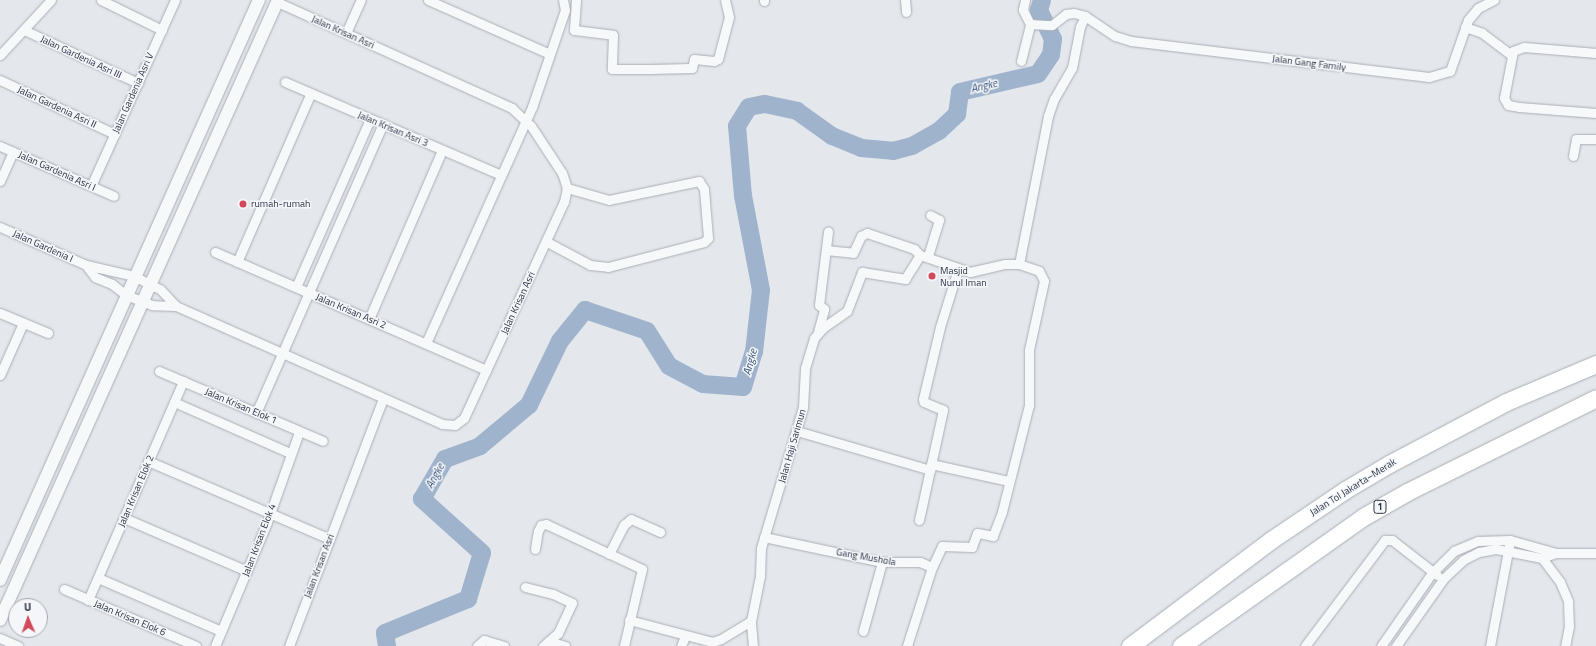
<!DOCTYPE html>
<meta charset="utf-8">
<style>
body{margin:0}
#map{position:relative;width:1596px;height:646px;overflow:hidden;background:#e4e7ec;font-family:"Titillium Web",sans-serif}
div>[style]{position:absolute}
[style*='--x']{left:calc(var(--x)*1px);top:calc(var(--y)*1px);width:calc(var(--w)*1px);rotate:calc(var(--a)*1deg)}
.river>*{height:18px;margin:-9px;padding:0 9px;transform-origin:9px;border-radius:9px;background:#9fb4cc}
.roads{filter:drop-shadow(0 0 1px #a9aeb7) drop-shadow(0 0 1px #a9aeb7)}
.minor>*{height:9px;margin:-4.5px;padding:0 4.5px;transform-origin:4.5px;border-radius:4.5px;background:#f7f8fa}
.tertiary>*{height:12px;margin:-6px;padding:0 6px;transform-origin:6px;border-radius:6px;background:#f7f8fa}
.motorway>*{height:17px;margin:-8.5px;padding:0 8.5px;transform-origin:8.5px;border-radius:8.5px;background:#fff}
.dots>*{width:11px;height:11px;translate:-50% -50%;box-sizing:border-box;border:2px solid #f4f6f9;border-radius:50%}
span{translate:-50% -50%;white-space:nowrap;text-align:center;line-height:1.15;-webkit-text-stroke:3px #f4f6f9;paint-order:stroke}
.shield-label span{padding:1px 3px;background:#f4f6f9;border:1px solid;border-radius:3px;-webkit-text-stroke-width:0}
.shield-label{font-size:9px;color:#2b3445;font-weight:700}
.street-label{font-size:10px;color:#2b3445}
.poi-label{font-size:10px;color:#2b3445}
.left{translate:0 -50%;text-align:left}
.water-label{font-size:11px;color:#34527a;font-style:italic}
.north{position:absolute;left:8px;top:598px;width:40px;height:40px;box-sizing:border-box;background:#f4f6f9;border:1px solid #a4a8b1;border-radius:50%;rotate:358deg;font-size:11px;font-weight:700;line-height:16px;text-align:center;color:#2b3445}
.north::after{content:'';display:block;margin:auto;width:14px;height:18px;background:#d1495b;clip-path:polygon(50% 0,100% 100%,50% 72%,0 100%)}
</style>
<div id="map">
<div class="river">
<i style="--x:387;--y:646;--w:13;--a:-99"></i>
<i style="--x:385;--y:633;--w:90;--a:-22.3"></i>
<i style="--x:468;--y:599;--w:48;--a:-73.1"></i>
<i style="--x:482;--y:553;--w:81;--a:-138"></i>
<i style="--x:422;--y:499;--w:46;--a:-60.1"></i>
<i style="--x:445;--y:459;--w:37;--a:-20"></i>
<i style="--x:480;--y:446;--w:64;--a:-39.9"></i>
<i style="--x:529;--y:405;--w:71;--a:-64.2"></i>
<i style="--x:560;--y:341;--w:40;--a:-51"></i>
<i style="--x:585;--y:310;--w:65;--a:18.7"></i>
<i style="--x:647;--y:331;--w:41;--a:57.8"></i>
<i style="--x:669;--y:366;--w:38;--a:28"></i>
<i style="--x:703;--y:384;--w:40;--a:4.3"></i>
<i style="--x:743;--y:387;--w:37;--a:-73"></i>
<i style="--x:754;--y:352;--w:62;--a:-83.6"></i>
<i style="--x:761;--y:290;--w:96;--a:-100.8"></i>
<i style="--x:743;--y:196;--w:70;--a:-94.9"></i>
<i style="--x:737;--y:126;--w:22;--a:-58"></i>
<i style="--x:749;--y:107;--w:16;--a:-11"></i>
<i style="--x:765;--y:104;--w:33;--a:12"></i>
<i style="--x:797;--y:111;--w:43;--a:35.5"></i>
<i style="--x:832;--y:136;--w:31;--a:22"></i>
<i style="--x:861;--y:148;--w:32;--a:5"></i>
<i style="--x:893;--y:151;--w:20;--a:-15"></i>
<i style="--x:912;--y:146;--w:31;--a:-29"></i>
<i style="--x:939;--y:131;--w:25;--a:-43"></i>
<i style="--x:957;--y:114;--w:22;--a:-82"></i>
<i style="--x:960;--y:92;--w:80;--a:-13"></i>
<i style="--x:1038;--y:74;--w:23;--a:-56"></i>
<i style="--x:1051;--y:55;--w:16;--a:-83"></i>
<i style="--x:1053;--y:39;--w:32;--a:-116"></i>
<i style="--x:1039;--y:10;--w:10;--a:-73"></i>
</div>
<div class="roads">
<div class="minor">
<i style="--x:101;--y:0;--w:68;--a:26.2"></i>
<i style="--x:428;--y:0;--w:133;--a:23.9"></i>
<i style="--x:576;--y:0;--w:30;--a:94"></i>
<i style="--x:574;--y:30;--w:39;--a:7"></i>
<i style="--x:613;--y:35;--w:34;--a:92"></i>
<i style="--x:612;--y:69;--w:38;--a:0"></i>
<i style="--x:650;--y:69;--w:42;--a:-1.4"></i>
<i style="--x:692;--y:68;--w:9;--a:-77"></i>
<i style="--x:694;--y:59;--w:20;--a:6"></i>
<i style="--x:714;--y:61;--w:4;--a:-27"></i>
<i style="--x:718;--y:59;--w:43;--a:-75.3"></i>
<i style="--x:729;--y:17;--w:17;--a:-103"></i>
<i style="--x:764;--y:0;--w:1;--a:90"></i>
<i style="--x:905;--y:0;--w:12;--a:85"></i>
<i style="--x:1030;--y:24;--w:22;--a:3"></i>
<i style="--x:1052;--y:25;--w:18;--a:-38"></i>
<i style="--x:1066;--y:14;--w:8;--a:-7"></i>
<i style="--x:1074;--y:13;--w:11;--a:15"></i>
<i style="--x:1085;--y:16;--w:36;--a:34"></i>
<i style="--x:1115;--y:36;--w:17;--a:17"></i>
<i style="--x:1131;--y:41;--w:300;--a:6.9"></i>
<i style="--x:1429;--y:77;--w:22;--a:-16"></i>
<i style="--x:1450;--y:71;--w:54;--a:-70.6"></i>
<i style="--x:1468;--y:20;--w:16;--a:-50"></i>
<i style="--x:1478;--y:8;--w:18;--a:-27"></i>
<i style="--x:1465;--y:27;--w:18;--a:19"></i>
<i style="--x:1482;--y:33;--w:36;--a:37"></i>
<i style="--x:24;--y:30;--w:126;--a:24.9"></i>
<i style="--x:346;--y:33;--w:36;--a:-66"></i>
<i style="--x:1596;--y:53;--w:72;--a:-175.2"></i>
<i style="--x:1524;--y:47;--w:12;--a:160"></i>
<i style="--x:1513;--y:51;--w:48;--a:100.8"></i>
<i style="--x:1504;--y:98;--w:8;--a:60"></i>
<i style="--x:1508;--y:105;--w:11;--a:10"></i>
<i style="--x:1519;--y:107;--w:77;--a:4.5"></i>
<i style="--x:0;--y:55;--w:75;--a:-47.2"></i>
<i style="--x:1021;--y:61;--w:38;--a:-76"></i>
<i style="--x:1030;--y:24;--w:16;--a:-117"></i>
<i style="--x:1023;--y:10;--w:10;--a:-79"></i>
<i style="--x:0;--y:80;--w:127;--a:25.2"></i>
<i style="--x:285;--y:82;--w:235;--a:23.3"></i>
<i style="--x:0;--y:146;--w:124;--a:23.7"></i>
<i style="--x:1573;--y:156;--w:17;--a:-80"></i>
<i style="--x:1576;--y:139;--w:20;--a:0"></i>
<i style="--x:0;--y:181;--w:32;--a:-66"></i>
<i style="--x:91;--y:186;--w:204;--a:-65.7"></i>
<i style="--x:0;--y:227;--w:94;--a:23.8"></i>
<i style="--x:547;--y:242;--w:49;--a:28.1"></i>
<i style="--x:590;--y:265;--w:18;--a:6"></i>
<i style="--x:608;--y:267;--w:99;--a:-14.6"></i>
<i style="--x:704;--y:242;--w:6;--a:-45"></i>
<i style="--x:708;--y:238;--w:49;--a:-94.7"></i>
<i style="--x:704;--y:189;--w:9;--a:-122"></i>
<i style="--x:699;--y:181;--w:92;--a:168.1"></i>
<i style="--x:609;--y:200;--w:44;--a:-164.1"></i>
<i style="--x:826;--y:250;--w:27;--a:6"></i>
<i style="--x:853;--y:253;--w:19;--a:-65"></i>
<i style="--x:861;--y:236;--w:7;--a:-27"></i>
<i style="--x:867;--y:233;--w:50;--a:18.8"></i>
<i style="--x:914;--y:249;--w:8;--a:45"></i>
<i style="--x:215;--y:252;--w:296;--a:23.5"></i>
<i style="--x:920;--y:255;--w:53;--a:18.8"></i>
<i style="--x:970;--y:272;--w:36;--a:-13"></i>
<i style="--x:1005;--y:264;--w:14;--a:0"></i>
<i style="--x:1019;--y:264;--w:21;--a:19"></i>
<i style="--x:1039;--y:271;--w:11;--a:63"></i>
<i style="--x:1044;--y:281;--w:71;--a:102.3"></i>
<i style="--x:1029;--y:350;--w:55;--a:90"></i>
<i style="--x:1029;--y:405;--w:110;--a:104.2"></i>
<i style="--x:1002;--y:512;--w:26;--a:111"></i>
<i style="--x:993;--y:536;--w:16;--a:-169"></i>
<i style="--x:977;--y:533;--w:15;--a:110"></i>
<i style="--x:972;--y:547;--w:30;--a:-178"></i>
<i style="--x:942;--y:546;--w:23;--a:115"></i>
<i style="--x:928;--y:256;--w:38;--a:-73"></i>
<i style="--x:939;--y:220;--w:10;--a:-151"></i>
<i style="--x:237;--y:262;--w:184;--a:-66.4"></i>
<i style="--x:1019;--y:264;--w:151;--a:-78.9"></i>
<i style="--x:1048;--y:116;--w:18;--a:-71"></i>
<i style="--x:1054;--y:99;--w:36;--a:-60"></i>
<i style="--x:1072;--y:68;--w:42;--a:-79"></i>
<i style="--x:1080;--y:27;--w:12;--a:-66"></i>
<i style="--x:296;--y:287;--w:184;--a:-66.2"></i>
<i style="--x:176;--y:306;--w:24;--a:-178"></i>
<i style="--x:152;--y:305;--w:28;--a:-159"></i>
<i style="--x:126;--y:295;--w:18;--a:-142"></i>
<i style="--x:112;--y:284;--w:18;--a:-158"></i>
<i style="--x:95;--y:277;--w:15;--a:-127"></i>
<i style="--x:86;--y:265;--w:49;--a:12.9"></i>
<i style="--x:134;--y:276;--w:29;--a:27"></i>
<i style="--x:160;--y:289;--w:23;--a:47"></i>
<i style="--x:176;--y:306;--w:291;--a:23.9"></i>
<i style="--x:442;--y:424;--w:13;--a:4"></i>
<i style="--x:455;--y:425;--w:11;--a:-38"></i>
<i style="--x:464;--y:418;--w:238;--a:-65.2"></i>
<i style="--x:564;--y:202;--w:14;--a:-78"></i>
<i style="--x:567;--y:188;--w:16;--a:-108"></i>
<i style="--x:562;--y:173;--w:56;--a:-123.4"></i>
<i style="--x:531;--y:126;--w:26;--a:-137"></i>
<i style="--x:512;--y:108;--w:258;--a:-155.7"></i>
<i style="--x:0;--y:313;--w:52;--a:22.6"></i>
<i style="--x:369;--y:319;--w:184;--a:-66.6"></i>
<i style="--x:818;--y:332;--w:24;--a:-75"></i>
<i style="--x:824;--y:309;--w:6;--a:-141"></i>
<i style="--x:819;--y:305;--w:74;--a:-83"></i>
<i style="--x:426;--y:343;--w:259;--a:-65.8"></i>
<i style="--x:532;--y:107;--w:102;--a:-71.2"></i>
<i style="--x:565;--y:10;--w:10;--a:-101"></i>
<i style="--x:159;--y:371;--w:178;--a:23.1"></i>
<i style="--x:0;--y:375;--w:57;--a:-66.1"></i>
<i style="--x:174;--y:402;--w:127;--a:23.7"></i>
<i style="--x:256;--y:413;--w:316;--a:-66.3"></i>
<i style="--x:797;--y:431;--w:139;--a:16.3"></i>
<i style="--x:148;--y:461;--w:198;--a:23.2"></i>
<i style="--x:931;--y:464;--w:80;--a:12.3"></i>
<i style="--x:124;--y:518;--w:134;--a:23.3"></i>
<i style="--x:919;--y:520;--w:113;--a:-77.7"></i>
<i style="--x:943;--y:410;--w:21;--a:-157"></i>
<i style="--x:924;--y:402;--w:3;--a:-108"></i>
<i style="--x:923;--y:399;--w:74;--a:-76.7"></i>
<i style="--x:940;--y:327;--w:61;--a:-72.8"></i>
<i style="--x:764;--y:537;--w:121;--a:12"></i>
<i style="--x:882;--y:562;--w:38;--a:0"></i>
<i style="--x:920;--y:562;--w:13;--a:23"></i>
<i style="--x:932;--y:567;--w:83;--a:107.6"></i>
<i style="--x:535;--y:549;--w:18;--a:-81"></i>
<i style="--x:538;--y:531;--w:7;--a:-63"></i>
<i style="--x:541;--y:525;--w:5;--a:-11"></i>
<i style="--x:546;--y:524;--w:106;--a:25.1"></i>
<i style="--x:642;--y:569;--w:79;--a:103.2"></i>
<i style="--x:609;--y:554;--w:33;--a:-63"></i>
<i style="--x:624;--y:525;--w:9;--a:-41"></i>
<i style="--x:631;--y:519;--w:32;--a:24"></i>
<i style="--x:1542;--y:558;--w:30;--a:53"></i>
<i style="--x:1560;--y:582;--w:21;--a:67"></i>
<i style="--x:1568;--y:601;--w:25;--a:88"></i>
<i style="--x:1569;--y:626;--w:20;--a:101"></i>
<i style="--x:98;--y:578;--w:134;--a:23.3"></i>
<i style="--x:525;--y:587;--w:29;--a:14"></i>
<i style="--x:553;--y:594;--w:21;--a:25"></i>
<i style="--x:572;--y:603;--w:33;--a:115"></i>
<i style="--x:558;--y:633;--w:20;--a:139"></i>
<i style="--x:64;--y:589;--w:144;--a:23.4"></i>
<i style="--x:88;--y:600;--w:239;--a:-66.5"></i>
<i style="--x:629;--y:620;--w:86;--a:14.8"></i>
<i style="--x:712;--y:642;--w:9;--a:-18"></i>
<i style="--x:721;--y:639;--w:35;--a:-31"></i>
<i style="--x:863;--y:631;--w:72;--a:-74.6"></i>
<i style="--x:0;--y:638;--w:20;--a:24"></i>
<i style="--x:549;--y:641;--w:17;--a:17"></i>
<i style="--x:215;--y:646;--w:134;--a:-67.2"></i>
<i style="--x:267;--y:522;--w:96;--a:-70.4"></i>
<i style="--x:289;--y:646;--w:264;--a:-69.2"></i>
<i style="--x:477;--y:646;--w:9;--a:-41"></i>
<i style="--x:484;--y:640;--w:21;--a:17"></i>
<i style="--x:681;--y:646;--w:11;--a:-68"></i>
<i style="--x:753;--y:646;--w:25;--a:-95"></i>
<i style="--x:751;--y:621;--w:46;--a:-78.7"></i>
<i style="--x:760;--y:576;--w:28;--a:-88"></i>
<i style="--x:761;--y:548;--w:147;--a:-73.4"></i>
<i style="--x:803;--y:407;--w:39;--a:-87"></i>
<i style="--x:805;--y:368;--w:31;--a:-73"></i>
<i style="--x:814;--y:338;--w:15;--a:-48"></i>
<i style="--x:824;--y:327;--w:28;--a:-35"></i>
<i style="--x:847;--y:311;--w:42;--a:-69"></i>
<i style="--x:862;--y:272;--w:44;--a:9.2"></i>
<i style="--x:905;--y:279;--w:28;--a:-58"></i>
<i style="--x:1305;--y:646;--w:133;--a:-53"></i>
<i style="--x:1385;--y:540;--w:7;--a:0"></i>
<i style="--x:1392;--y:540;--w:57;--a:37.9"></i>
<i style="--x:1381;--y:646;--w:89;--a:-55.1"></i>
<i style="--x:1432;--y:573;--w:31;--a:-45"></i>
<i style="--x:1454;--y:551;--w:26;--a:-23"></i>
<i style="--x:1478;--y:541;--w:32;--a:-2"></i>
<i style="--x:1510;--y:540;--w:48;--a:15.8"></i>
<i style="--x:1556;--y:553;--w:40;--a:0"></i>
<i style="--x:1396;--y:646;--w:83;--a:-54.8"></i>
<i style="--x:1444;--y:578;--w:26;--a:-43"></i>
<i style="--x:1463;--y:560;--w:18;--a:-27"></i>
<i style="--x:1479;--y:552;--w:17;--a:-10"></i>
<i style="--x:1496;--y:549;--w:47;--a:11.1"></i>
<i style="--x:1542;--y:558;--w:15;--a:-20"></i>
<i style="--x:1490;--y:646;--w:103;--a:-79.3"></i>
</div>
<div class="tertiary">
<i style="--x:0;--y:580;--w:635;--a:-65.94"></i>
<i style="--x:0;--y:620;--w:679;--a:-65.85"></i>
</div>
<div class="motorway">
<i style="--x:1130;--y:646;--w:176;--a:-36.9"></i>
<i style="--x:1271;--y:540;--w:89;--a:-34"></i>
<i style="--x:1345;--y:490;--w:51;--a:-30.6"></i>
<i style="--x:1389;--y:464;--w:132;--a:-27.9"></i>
<i style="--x:1506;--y:402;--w:98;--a:-22.9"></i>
<i style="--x:1181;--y:646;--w:223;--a:-35.3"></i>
<i style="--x:1363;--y:517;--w:51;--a:-29.6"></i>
<i style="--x:1407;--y:492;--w:211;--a:-26.4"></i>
</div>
</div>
<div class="dots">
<i style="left:243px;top:204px;background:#d1495b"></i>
<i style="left:932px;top:276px;background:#d1495b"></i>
</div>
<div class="shield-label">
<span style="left:1380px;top:507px">1</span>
</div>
<div class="street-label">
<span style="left:343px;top:32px;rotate:24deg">Jalan Krisan Asri</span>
<span style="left:81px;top:57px;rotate:25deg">Jalan Gardenia Asri III</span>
<span style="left:1309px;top:63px;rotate:7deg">Jalan Gang Family</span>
<span style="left:133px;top:93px;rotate:-66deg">Jalan Gardenia Asri V</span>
<span style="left:57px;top:107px;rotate:25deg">Jalan Gardenia Asri II</span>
<span style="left:393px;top:129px;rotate:23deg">Jalan Krisan Asri 3</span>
<span style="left:57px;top:171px;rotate:24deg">Jalan Gardenia Asri I</span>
<span style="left:43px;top:246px;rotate:24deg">Jalan Gardenia I</span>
<span style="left:518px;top:303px;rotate:-65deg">Jalan Krisan Asri</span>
<span style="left:351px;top:311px;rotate:23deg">Jalan Krisan Asri 2</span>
<span style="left:241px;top:406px;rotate:23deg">Jalan Krisan Elok 1</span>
<span style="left:792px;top:446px;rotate:-74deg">Jalan Haji Sarimun</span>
<span style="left:1353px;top:487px;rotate:-32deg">Jalan Tol Jakarta–Merak</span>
<span style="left:136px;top:491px;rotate:-67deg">Jalan Krisan Elok 2</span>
<span style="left:259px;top:540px;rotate:-69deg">Jalan Krisan Elok 4</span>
<span style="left:866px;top:557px;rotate:10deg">Gang Mushola</span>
<span style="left:319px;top:566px;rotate:-69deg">Jalan Krisan Asri</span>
<span style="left:130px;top:618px;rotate:23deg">Jalan Krisan Elok 6</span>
</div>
<div class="poi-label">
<span class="left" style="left:251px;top:204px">rumah-rumah</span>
<span class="left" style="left:940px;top:276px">Masjid<br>Nurul Iman</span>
</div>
<div class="water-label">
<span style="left:984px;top:86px;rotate:-13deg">Angke</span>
<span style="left:750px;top:362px;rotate:-75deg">Angke</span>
<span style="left:435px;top:476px;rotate:-61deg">Angke</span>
</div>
<div class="north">U</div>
</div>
